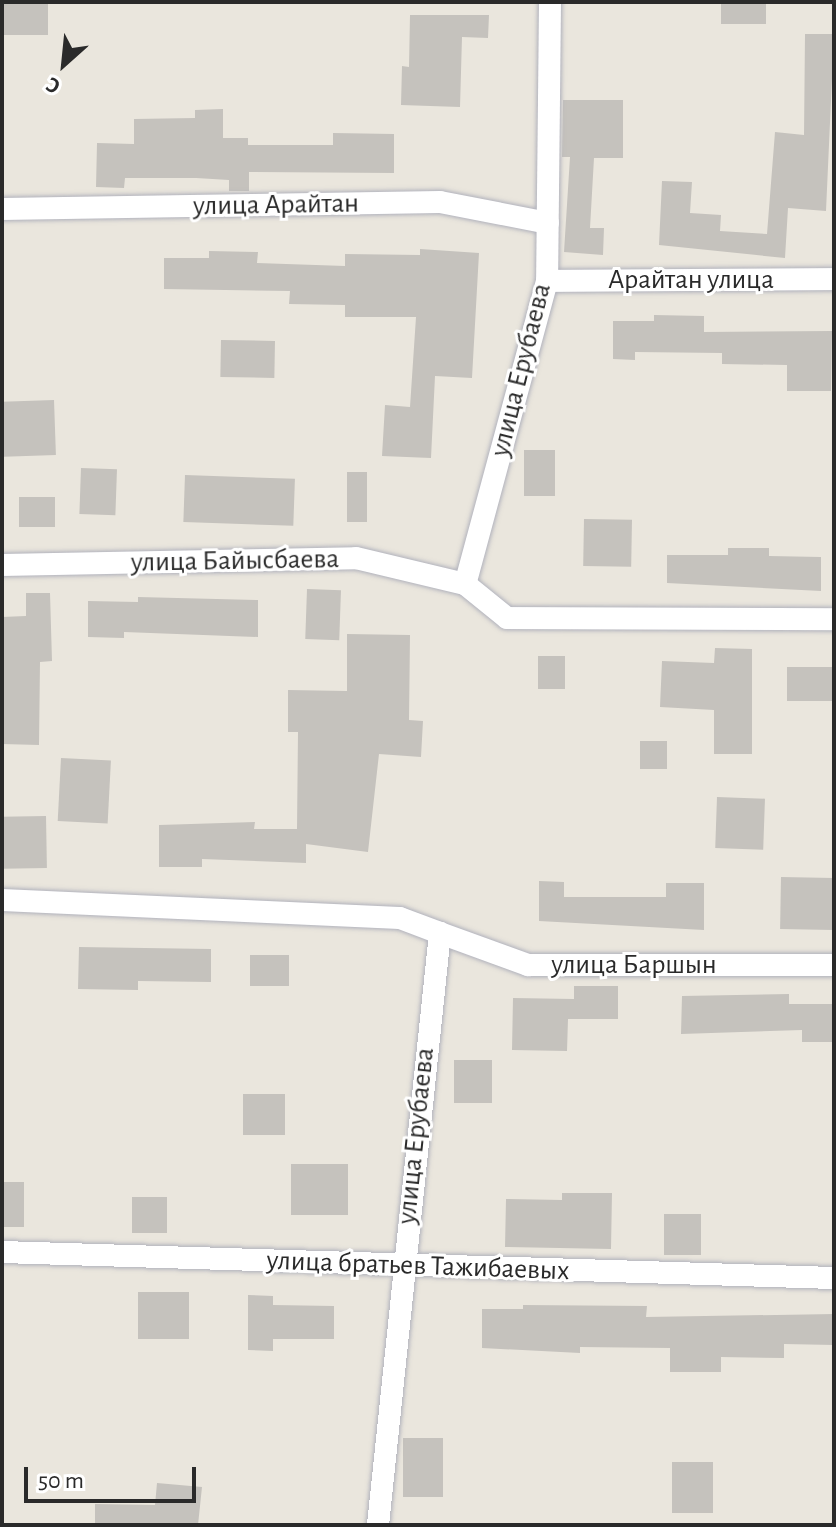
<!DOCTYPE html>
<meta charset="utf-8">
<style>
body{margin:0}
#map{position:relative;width:836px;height:1527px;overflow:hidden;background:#eae6dd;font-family:"Alegreya Sans",sans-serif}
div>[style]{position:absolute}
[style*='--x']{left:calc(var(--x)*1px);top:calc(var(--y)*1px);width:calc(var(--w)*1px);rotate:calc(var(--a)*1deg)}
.building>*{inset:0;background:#c5c2bd;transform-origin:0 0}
.roads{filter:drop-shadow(0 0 2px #b1b2bc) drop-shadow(0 0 2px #b1b2bc)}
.minor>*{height:22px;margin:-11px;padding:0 11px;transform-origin:11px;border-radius:11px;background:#fff}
span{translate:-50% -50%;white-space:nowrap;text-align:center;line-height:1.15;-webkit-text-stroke:6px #fff;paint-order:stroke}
.street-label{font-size:28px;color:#2a2a2a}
.frame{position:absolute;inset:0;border:4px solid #2a2a2a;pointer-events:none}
.north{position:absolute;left:24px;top:24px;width:80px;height:80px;-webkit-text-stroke:6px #fff;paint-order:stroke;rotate:207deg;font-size:22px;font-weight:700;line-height:32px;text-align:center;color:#2a2a2a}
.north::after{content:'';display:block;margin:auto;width:28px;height:36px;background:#2a2a2a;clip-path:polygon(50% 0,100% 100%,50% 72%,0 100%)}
.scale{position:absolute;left:24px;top:1467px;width:172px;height:36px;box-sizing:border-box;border:4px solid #2a2a2a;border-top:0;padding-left:10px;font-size:24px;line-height:28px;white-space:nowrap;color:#2a2a2a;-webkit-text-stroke:6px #fff;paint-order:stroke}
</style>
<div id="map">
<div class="building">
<i style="left:2px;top:2px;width:46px;height:33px"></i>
<i style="left:721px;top:2px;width:45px;height:22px"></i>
<i style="clip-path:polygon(410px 15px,489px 15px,488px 38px,462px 37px,460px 107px,401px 105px,402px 66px,409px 67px)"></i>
<i style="clip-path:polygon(805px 34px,834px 34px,826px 211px,788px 208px,785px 258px,659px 245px,662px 181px,692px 182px,690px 213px,721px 215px,720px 231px,767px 234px,775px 132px,804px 135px)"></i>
<i style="clip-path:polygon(563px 100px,623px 100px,623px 158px,594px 158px,590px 228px,604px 228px,603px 255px,564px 252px,570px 157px,562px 157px)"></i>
<i style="clip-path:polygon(223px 109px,223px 138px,248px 138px,248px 145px,333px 145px,333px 133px,394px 134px,394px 173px,249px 172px,249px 191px,229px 191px,229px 180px,196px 178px,125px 178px,124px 188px,96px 187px,97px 143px,134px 144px,134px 119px,195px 118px,195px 110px)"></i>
<i style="clip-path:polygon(420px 249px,479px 253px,472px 378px,435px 376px,431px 458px,382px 456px,385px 405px,410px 407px,416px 317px,345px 317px,345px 305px,289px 304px,290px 291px,164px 289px,164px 258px,209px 258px,209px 251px,258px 252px,257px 263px,345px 266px,345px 254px,420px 255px)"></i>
<i style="clip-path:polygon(654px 315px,704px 316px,704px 332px,832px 331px,831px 391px,787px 391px,787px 365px,722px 364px,722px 353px,635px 352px,635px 360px,613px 359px,613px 321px,654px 321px)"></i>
<i style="left:221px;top:340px;width:54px;height:37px;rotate:1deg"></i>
<i style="left:54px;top:400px;width:55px;height:52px;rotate:88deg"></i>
<i style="left:524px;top:450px;width:31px;height:46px"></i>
<i style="left:81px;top:468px;width:36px;height:46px;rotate:2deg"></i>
<i style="left:347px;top:472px;width:20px;height:50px"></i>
<i style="left:185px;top:475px;width:110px;height:47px;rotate:2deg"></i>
<i style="left:19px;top:497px;width:36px;height:30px"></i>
<i style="left:584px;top:519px;width:48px;height:47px;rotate:1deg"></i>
<i style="clip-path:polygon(728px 548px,769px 548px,769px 556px,821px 557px,821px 591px,667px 583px,667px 555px,728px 555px)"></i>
<i style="left:307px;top:589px;width:34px;height:50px;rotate:2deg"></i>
<i style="clip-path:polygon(26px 593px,50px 593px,52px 661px,40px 662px,39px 745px,2px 744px,2px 617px,26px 616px)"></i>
<i style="clip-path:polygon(138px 597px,258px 600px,258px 637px,124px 632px,124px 638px,88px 637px,88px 601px,138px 602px)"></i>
<i style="clip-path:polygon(347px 634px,410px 635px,409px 720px,423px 721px,421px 757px,379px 754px,368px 852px,306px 844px,306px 863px,202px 859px,202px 867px,159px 867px,159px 825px,255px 822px,254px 829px,297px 829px,298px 732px,288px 732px,288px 690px,347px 691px)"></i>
<i style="clip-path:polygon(715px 648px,752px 649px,752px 754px,714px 754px,714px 710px,660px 707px,662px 661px,714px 663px)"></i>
<i style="left:538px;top:656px;width:27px;height:33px"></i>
<i style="left:787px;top:667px;width:47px;height:34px"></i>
<i style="left:640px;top:741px;width:27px;height:28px"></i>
<i style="left:61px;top:758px;width:50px;height:63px;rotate:3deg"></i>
<i style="left:717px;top:797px;width:48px;height:51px;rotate:2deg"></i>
<i style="left:46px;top:816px;width:52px;height:44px;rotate:89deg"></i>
<i style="left:781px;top:877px;width:53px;height:52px;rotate:1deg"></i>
<i style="clip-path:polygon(539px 881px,564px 882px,564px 897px,666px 897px,666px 883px,704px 883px,704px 930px,539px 921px)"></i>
<i style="clip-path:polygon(79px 947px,211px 949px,211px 982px,138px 981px,138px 990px,78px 989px)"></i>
<i style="left:250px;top:955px;width:39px;height:31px"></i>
<i style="clip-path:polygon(574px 986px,618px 986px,618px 1019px,568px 1019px,567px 1051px,512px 1050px,513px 998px,574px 999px)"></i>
<i style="clip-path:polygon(789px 994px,789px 1004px,834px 1004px,834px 1042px,802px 1042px,802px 1030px,681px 1034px,682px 996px)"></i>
<i style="left:454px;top:1060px;width:38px;height:43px"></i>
<i style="left:243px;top:1094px;width:42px;height:41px"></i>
<i style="left:291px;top:1164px;width:57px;height:51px"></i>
<i style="left:2px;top:1182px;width:22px;height:45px"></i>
<i style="clip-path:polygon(562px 1193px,612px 1193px,611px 1249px,505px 1247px,506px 1199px,562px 1200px)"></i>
<i style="left:132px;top:1197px;width:35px;height:36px"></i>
<i style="left:664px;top:1214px;width:37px;height:41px"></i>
<i style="left:138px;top:1292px;width:51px;height:47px"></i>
<i style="clip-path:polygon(248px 1295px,273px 1296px,273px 1305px,334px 1306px,334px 1339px,273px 1339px,273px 1351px,248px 1350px)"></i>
<i style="clip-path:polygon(523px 1305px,647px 1306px,646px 1317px,834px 1314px,834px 1345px,784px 1344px,784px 1358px,721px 1357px,721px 1372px,670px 1372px,670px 1348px,580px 1347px,580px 1353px,482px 1348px,482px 1309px,523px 1309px)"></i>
<i style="left:403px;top:1438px;width:40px;height:59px"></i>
<i style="left:672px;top:1462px;width:41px;height:51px"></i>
<i style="clip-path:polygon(157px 1483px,202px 1487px,198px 1525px,95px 1525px,95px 1504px,155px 1505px)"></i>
</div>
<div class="roads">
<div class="minor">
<i style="--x:550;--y:2;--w:279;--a:90.6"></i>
<i style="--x:547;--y:281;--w:314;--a:105.1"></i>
<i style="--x:465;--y:584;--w:54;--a:39"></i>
<i style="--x:507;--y:618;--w:327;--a:0.2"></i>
<i style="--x:2;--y:209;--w:438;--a:-0.9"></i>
<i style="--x:440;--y:202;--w:110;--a:11"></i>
<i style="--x:547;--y:281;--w:287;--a:-0.4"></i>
<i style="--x:2;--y:565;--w:354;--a:-1.1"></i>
<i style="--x:356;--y:558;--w:112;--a:13.4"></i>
<i style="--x:2;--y:900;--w:398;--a:2.6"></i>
<i style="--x:400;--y:918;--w:43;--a:20.6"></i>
<i style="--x:440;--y:933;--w:595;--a:95.98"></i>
<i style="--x:440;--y:933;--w:94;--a:20"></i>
<i style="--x:528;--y:965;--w:306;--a:0"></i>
<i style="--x:2;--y:1252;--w:832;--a:1.79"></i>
</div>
</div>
<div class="street-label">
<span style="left:276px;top:205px;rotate:-1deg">улица Арайтан</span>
<span style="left:691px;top:280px">Арайтан улица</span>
<span style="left:521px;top:370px;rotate:-76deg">улица Ерубаева</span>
<span style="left:235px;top:561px;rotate:-1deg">улица Байысбаева</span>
<span style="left:634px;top:965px">улица Баршын</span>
<span style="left:416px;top:1136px;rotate:-84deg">улица Ерубаева</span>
<span style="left:418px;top:1266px;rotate:2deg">улица братьев Тажибаевых</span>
</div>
<div class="frame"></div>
<div class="north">С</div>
<div class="scale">50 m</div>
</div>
